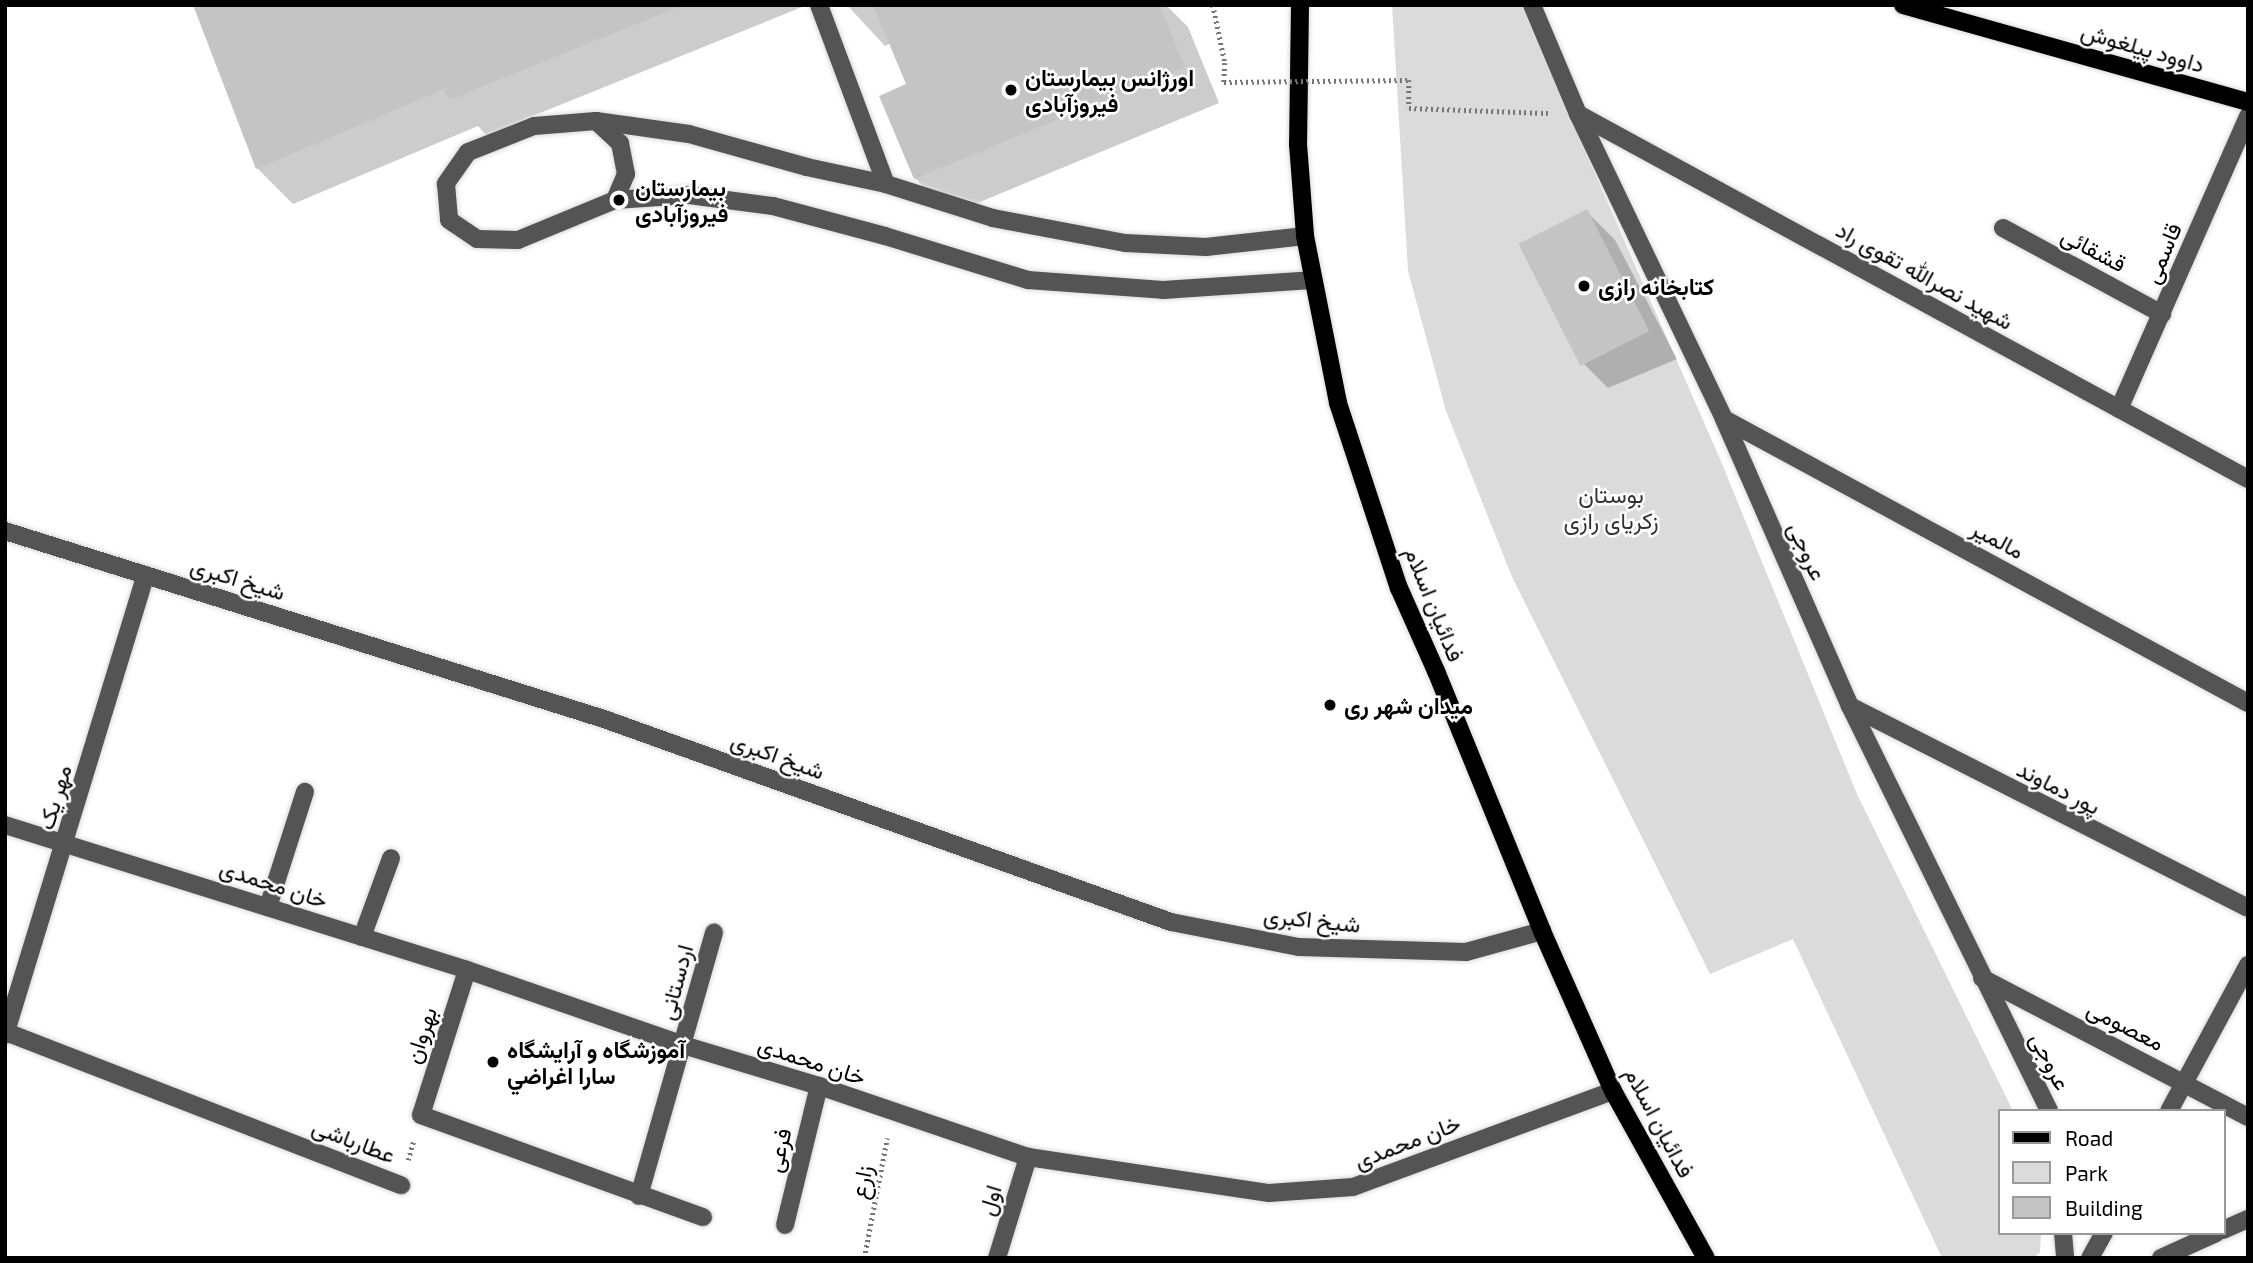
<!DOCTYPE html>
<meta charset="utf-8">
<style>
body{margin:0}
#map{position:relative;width:2253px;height:1263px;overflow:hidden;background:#fff;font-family:"Exo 2",Vazirmatn,sans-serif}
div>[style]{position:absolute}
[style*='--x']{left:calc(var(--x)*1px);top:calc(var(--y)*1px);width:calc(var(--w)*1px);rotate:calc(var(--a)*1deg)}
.green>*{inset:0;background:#dbdbdb}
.shadow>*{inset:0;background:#0003}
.building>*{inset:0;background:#c4c4c4;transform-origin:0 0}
.path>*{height:4.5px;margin-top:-2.25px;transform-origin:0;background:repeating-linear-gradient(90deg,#767676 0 2px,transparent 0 5.5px)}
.roads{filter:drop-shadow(0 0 2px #dbdbdb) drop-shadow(0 0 2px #dbdbdb)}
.minor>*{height:18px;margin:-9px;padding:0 9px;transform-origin:9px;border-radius:9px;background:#545454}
.major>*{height:18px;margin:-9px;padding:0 9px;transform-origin:9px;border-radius:9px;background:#000}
.path-bridge>*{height:4.5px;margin-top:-2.25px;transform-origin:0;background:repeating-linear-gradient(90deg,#767676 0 2px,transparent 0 5.5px)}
.dots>*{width:19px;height:19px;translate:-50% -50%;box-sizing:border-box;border:4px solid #fff;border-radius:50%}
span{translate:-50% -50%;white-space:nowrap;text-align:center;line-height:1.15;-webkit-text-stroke:5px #fff;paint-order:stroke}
.street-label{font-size:23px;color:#000}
.poi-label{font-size:23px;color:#000;font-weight:700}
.left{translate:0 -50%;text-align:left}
.park-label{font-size:23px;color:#323232}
.frame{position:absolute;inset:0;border:7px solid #000;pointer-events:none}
.legend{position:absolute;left:1998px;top:1109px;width:228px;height:126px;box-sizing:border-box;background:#fff;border:2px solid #999;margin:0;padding:9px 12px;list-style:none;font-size:21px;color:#000}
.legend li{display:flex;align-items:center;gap:14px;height:35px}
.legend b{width:35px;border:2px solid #999}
</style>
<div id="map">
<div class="green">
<i style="clip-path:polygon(1392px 5px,1521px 5px,1720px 459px,1857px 794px,2013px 1111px,1999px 1111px,1999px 1233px,2041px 1233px,2040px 1252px,2034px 1258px,1942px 1258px,1793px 939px,1710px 974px,1512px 577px,1446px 411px,1408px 271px)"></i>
</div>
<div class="shadow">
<i style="clip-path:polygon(195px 5px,807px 5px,486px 135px,478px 126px,293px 204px,257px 168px)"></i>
<i style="clip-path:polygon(847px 5px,1166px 5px,1188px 27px,1219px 103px,951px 214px,915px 178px,908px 85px,891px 43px,885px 46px)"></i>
<i style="clip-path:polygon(1587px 212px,1615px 240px,1677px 359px,1608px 388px,1580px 360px)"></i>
</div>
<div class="building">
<i style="clip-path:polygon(193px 5px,683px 5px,449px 100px,444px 89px,256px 169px)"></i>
<i style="clip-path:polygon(873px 5px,1159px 5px,1185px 67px,914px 179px,879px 96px,906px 84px)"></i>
<i style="left:1587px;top:209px;width:137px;height:77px;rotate:63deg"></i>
</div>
<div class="path">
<i style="--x:1213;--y:5;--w:59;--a:78.3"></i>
<i style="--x:1225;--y:63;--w:19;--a:93"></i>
<i style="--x:1409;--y:80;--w:28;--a:90"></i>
<i style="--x:1409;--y:108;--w:139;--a:2.1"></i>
<i style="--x:408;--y:1160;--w:19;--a:-74"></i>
<i style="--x:864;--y:1258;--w:122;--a:-79.1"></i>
</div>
<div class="roads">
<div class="minor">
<i style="--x:819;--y:5;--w:191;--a:69.5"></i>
<i style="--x:1532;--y:5;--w:118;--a:67.1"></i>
<i style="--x:1578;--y:114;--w:338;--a:64.4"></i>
<i style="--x:1724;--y:419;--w:313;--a:66.3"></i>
<i style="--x:1850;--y:706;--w:451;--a:63.8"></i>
<i style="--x:1578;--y:114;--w:763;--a:28.58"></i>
<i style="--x:596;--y:121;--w:33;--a:43"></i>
<i style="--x:620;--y:143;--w:32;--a:79"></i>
<i style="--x:626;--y:174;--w:28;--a:113"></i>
<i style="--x:2003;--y:228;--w:181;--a:28.4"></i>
<i style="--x:1305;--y:236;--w:100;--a:173.7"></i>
<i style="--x:1206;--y:247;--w:81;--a:-177.2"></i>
<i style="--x:1125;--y:243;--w:134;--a:-169.3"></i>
<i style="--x:993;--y:218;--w:112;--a:-162.4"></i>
<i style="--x:886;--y:184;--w:81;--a:-167.9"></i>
<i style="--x:807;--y:167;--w:123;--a:-164.4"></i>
<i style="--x:689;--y:134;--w:94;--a:-172"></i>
<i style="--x:596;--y:121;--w:62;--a:175.4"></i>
<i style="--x:534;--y:126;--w:71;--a:158.5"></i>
<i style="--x:468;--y:152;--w:39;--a:125"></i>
<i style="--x:446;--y:184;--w:36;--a:85"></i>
<i style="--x:449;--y:220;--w:34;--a:34"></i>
<i style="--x:477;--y:239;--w:41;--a:1.4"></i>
<i style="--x:518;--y:240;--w:105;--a:-22.4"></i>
<i style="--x:615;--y:200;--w:74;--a:-3.9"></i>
<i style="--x:689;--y:195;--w:85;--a:7.5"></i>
<i style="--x:773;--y:206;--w:116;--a:15"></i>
<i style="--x:885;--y:236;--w:150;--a:17.1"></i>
<i style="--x:1028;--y:280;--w:135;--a:4.2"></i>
<i style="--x:1163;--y:290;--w:149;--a:-3.8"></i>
<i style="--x:2119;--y:409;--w:320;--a:-66.2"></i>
<i style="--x:1724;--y:419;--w:596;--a:28.46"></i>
<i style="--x:5;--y:531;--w:628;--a:17.42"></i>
<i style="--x:604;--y:719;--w:602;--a:19.7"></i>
<i style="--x:1171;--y:922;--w:130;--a:11.1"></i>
<i style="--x:1299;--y:947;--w:167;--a:1.7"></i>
<i style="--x:1466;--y:952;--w:79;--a:-15.4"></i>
<i style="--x:1850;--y:706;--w:446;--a:26.9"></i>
<i style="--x:5;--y:825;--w:484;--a:17.4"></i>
<i style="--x:467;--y:970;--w:229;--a:19.1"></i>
<i style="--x:683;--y:1045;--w:142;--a:16.8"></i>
<i style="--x:819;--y:1086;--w:221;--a:18.8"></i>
<i style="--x:1028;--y:1157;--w:244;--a:8.5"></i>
<i style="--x:1269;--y:1193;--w:84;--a:-4.1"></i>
<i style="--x:1353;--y:1187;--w:277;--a:-20.3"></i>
<i style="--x:268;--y:907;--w:121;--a:-72.2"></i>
<i style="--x:362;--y:937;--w:84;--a:-69.8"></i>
<i style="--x:467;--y:970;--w:152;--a:107.6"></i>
<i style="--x:421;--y:1115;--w:300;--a:19.9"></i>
<i style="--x:1982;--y:978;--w:300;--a:27.6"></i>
<i style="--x:6;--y:1032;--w:424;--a:21.2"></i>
<i style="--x:5;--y:1035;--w:481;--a:-73"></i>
<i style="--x:2169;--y:1111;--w:166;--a:-61.6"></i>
<i style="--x:639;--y:1196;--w:274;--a:-74.1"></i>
<i style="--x:785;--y:1225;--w:143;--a:-76.3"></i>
<i style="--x:2223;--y:1230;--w:27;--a:-24"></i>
<i style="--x:2063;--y:1233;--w:25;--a:85"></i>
<i style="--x:997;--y:1258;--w:106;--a:-72.9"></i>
<i style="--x:2090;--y:1258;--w:29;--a:-61"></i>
<i style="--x:2161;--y:1258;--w:60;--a:-24.4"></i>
</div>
<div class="major">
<i style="--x:1300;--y:5;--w:139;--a:90.8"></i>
<i style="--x:1298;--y:144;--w:92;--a:85.6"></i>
<i style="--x:1305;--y:236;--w:170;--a:78.8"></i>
<i style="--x:1338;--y:403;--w:195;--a:71.8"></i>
<i style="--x:1399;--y:588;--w:91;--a:66"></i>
<i style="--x:1436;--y:671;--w:281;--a:67.8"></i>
<i style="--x:1542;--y:931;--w:175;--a:66.1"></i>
<i style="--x:1613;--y:1091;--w:191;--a:60.9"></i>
<i style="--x:1903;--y:5;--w:358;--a:15.7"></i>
</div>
</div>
<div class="path-bridge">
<i style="--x:1224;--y:82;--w:185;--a:-0.6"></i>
</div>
<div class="dots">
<i style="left:1011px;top:90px;background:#000"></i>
<i style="left:619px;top:200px;background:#000"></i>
<i style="left:1584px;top:286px;background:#000"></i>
<i style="left:1330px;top:705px;background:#000"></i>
<i style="left:493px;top:1062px;background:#000"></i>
</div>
<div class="street-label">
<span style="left:2143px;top:47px;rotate:16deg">داوود پیلغوش</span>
<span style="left:2094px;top:249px;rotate:28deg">قشقائی</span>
<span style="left:2162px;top:253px;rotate:-67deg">قاسمی</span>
<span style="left:1925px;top:275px;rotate:29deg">شهید نصرالله تقوی راد</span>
<span style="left:1998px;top:539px;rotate:28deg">مالمیر</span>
<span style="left:1808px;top:551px;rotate:66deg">عروجی</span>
<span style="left:238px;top:578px;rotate:17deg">شیخ اکبری</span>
<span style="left:1435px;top:604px;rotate:68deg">فدائیان اسلام</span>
<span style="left:778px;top:755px;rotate:20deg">شیخ اکبری</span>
<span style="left:2059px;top:787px;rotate:27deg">پور دماوند</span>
<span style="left:54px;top:797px;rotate:-73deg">مهر یک</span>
<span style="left:274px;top:883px;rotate:18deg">خان محمدی</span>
<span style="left:1312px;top:919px;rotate:6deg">شیخ اکبری</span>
<span style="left:675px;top:982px;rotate:-75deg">اردستانی</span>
<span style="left:2126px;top:1025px;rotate:27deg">معصومی</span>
<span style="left:420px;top:1035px;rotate:-72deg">بهروان</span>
<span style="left:812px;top:1060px;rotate:18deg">خان محمدی</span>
<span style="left:2051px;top:1061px;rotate:63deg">عروجی</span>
<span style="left:1660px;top:1122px;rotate:62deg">فدائیان اسلام</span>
<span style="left:354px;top:1140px;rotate:21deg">عطارباشی</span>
<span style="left:1407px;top:1141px;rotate:-21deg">خان محمدی</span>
<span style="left:778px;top:1150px;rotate:-76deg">فرعی</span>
<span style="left:861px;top:1182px;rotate:-79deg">زارع</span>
<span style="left:989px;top:1200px;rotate:-73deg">اول</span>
</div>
<div class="poi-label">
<span class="left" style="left:1025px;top:90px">اورژانس بیمارستان<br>فیروزآبادی</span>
<span class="left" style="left:635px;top:200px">بیمارستان<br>فیروزآبادی</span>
<span class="left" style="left:1598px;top:286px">کتابخانه رازی</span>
<span class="left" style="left:1344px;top:705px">میدان شهر ری</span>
<span class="left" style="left:507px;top:1062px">آموزشگاه و آرايشگاه<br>سارا اغراضي</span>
</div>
<div class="park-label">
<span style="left:1611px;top:507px">بوستان<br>زکریای رازی</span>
</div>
<div class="frame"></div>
<ul class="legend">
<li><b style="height:9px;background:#000"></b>Road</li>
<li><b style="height:19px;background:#dbdbdb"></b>Park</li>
<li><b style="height:19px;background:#c4c4c4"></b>Building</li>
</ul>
</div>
